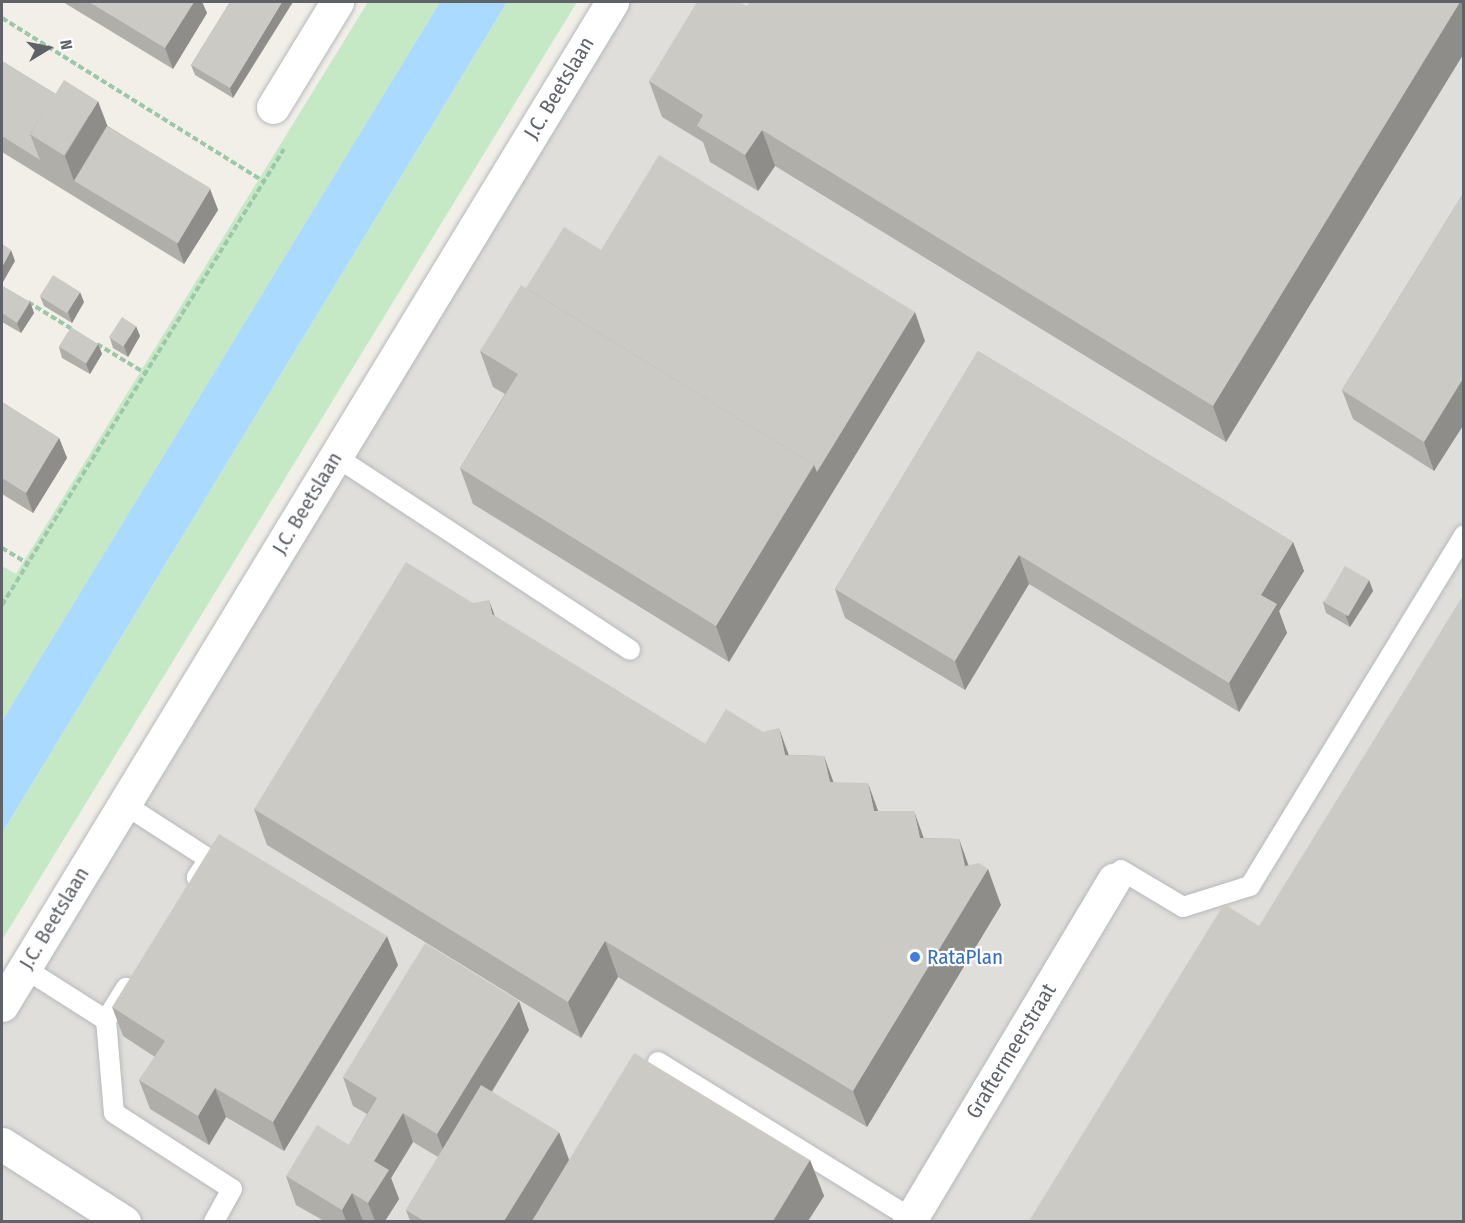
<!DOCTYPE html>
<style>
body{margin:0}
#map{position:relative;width:1465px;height:1223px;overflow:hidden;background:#f1efe8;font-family:"Fira Sans Condensed",sans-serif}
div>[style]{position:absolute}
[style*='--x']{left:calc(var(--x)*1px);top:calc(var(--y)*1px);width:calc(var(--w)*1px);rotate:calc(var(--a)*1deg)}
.industrial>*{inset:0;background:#e0deda}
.green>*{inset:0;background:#c5e8c5}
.water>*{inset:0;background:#aadaff}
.path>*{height:4px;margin-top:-2px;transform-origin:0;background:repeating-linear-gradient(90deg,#9cc7a9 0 6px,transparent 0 9px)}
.roads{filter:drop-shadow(0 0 2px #b5b8bc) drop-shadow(0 0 2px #b5b8bc)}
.service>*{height:20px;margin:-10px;padding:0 10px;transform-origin:10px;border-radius:10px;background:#fff}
.minor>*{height:33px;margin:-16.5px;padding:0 16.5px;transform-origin:16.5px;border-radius:16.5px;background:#fff}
.wall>*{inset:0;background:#afaea9}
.shaded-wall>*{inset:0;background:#8f8d8a}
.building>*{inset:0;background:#cccac5;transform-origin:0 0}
.dots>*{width:16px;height:16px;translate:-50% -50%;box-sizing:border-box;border:3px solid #fff;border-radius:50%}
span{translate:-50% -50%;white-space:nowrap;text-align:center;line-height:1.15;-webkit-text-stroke:4.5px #fff;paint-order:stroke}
.street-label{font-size:21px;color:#5f6368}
.shop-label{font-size:21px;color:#366cbe}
.left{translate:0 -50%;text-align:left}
.frame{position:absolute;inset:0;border:3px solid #5f6368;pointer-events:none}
.north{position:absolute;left:18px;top:18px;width:60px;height:60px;-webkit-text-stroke:4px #fff;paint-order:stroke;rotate:80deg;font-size:16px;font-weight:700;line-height:24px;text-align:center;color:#5f6368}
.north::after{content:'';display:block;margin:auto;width:21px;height:27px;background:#5f6368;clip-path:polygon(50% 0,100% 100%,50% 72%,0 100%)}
</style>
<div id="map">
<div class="industrial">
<i style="clip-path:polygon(619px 2px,1463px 2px,1463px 1221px,2px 1221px,2px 1006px)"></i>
</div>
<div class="green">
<i style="clip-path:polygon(368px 2px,440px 2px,2px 721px,2px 566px,16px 574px)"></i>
<i style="clip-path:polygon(507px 2px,577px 2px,2px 940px,2px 833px)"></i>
</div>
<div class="water">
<i style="clip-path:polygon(440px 2px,507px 2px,2px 833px,2px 721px)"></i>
</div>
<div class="path">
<i style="--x:2;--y:18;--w:309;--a:32"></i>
<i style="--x:28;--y:302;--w:52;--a:31.5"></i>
<i style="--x:97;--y:344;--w:56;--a:31.1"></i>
<i style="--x:2;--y:548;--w:29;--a:31"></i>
<i style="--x:2;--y:605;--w:536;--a:-58.27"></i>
</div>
<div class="roads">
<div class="service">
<i style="--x:335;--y:456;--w:353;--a:33.3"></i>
<i style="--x:124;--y:804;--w:101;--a:32.9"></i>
<i style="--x:209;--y:859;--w:22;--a:124"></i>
<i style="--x:1121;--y:870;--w:72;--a:30.8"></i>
<i style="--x:1183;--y:907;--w:70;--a:-17.4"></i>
<i style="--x:1250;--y:886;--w:411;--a:-58.6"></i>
<i style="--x:24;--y:968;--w:97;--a:32.4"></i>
<i style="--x:106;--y:1020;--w:38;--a:-58"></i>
<i style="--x:106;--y:1020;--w:93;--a:85.1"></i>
<i style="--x:114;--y:1113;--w:140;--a:32.8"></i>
<i style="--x:232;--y:1189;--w:38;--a:119"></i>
<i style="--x:658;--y:1062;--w:297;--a:31.7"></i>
</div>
<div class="minor">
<i style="--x:273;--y:107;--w:123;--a:-58.6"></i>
<i style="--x:2;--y:1005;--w:1174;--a:-58.69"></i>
<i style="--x:2;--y:1144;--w:145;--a:32.6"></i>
<i style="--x:909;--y:1222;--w:399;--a:-59.1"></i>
</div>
</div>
<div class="wall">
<i style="clip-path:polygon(63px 2px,202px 2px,207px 13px,173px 69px)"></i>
<i style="clip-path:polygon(230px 2px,233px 98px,195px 75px,191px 65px)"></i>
<i style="clip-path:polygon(1464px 2px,1464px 53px,1226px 442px,775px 166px,758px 191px,710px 162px,703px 142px,662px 117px,649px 81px,747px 6px)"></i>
<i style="clip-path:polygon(2px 61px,210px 189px,218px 210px,184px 264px,2px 152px)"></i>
<i style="clip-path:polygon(1464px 192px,1464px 424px,1434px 471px,1353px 419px,1342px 390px)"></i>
<i style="clip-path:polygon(601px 250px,925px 341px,729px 662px,473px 504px,460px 468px,505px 394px,493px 387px,480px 351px,526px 288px)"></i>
<i style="clip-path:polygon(2px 286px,30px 302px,34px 313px,21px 333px,2px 322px)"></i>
<i style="clip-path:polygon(40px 296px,84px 302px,72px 323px,44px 306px)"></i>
<i style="clip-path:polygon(140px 336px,128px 357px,113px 348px,110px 338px)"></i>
<i style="clip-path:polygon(98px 344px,102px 354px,90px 374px,62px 358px,59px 347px)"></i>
<i style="clip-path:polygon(978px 351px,1293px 542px,1304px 571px,1279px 611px,1287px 633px,1239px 712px,1029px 584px,965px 690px,845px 618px,835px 589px)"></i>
<i style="clip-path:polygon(2px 402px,59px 438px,67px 458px,33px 513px,2px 494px)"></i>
<i style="clip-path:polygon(1369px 580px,1373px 591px,1350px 627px,1326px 613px,1323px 602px)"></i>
<i style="clip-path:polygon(495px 617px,705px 744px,788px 755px,824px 756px,833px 783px,878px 811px,923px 838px,959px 839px,968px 865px,1001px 905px,867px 1127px,618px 977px,581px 1038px,267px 845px,254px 809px)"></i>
<i style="clip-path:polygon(398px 965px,284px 1151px,226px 1117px,209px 1145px,150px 1109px,139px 1080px,155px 1057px,123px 1036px,112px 1007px)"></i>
<i style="clip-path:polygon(529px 1030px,492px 1092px,569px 1161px,810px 1160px,824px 1196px,808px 1221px,410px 1221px,406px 1210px,438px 1157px,413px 1142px,391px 1178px,399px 1199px,385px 1221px,324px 1221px,296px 1205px,286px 1176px,349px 1145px,367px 1114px,353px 1106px,343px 1077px)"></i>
</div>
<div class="shaded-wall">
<i style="clip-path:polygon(194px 2px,202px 2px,207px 13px,173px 69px,165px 48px)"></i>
<i style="clip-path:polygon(282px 2px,293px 2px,233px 98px,230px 88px)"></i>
<i style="clip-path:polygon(1460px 2px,1464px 2px,1464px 53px,1226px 442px,1213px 406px)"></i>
<i style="clip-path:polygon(98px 101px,115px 146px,74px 181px,65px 156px)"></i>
<i style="clip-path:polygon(762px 130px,775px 166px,758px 191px,745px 155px)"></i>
<i style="clip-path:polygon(210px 189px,218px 210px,184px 264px,177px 244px)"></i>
<i style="clip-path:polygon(11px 250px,15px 261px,3px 282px,2px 277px,2px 267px)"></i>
<i style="clip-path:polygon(80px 292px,84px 302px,72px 323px,68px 312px)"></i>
<i style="clip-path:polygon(30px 302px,34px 313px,21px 333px,17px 323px)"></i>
<i style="clip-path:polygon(915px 312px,925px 341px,729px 662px,716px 626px,814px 465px)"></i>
<i style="clip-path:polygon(136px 326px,140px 336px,128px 357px,124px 346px)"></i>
<i style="clip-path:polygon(98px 344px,102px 354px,90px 374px,86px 364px)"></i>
<i style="clip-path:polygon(1464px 377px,1464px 424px,1434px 471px,1424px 442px)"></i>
<i style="clip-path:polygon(59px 438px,67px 458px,33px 513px,26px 493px)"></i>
<i style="clip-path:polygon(1293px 542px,1304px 571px,1279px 611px,1287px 633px,1239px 712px,1229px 683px,1261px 595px)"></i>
<i style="clip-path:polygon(1019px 555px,1029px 584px,965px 690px,955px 661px)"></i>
<i style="clip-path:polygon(1369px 580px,1373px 591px,1350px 627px,1346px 616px)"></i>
<i style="clip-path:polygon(489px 600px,502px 636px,492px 614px)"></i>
<i style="clip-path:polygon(779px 728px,792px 764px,785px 755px)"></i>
<i style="clip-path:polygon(824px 756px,837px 792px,830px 782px)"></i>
<i style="clip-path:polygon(868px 783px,881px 819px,874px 811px)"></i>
<i style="clip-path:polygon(914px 811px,927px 847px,920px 838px)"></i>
<i style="clip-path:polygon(959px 839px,972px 875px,988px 869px,1001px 905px,867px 1127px,853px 1091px,965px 866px)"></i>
<i style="clip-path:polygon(387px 936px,398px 965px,284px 1151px,273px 1122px)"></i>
<i style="clip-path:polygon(605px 941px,618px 977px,581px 1038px,568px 1002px)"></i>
<i style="clip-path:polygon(519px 1001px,529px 1030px,448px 1163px,437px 1134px)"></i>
<i style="clip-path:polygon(215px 1088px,226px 1117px,209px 1145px,198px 1116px)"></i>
<i style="clip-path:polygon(403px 1113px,413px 1142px,391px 1178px,399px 1199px,385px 1221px,375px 1221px,368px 1203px,374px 1161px)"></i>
<i style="clip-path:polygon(559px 1132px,572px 1168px,539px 1221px,504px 1221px)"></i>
<i style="clip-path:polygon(810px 1160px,824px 1196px,808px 1221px,773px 1221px)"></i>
<i style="clip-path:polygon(352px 1193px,363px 1221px,346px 1221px,342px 1210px)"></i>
</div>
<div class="building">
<i style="clip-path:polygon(89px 2px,194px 2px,165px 48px)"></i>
<i style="clip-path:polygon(230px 2px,282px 2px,230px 88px,191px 65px)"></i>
<i style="clip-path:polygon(697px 2px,739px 2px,747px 6px,750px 2px,1460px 2px,1213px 406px,762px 130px,745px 155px,697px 126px,703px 115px,649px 81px)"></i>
<i style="clip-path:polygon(2px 61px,56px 94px,30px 134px,40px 160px,2px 136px)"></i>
<i style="left:64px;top:80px;width:40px;height:64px;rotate:32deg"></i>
<i style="left:107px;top:126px;width:121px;height:64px;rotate:31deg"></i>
<i style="clip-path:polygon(659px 155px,915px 312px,817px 472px,814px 465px,526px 288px,564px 227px,601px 250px)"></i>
<i style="clip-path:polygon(1464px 192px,1464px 377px,1424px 442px,1342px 390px)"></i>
<i style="clip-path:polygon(2px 244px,11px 250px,2px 267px)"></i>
<i style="left:53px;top:275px;width:32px;height:25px;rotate:32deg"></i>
<i style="clip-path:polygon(521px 285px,814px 465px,716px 626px,460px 468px,518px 374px,480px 351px)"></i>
<i style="clip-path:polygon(2px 286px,30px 302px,17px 323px,2px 313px)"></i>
<i style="left:122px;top:317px;width:17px;height:24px;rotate:33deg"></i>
<i style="left:71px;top:327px;width:32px;height:23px;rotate:32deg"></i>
<i style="clip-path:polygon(978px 351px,1293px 542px,1261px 595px,1277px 604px,1229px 683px,1019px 555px,955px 661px,835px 589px)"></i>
<i style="clip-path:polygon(2px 402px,59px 438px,26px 493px,2px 478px)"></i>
<i style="clip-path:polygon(406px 562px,473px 603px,489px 600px,492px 614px,705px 744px,726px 709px,763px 732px,779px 728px,785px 755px,824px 756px,830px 782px,868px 783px,874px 811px,914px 811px,920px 838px,959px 839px,965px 866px,979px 863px,988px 869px,853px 1091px,605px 941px,568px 1002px,254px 809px)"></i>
<i style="left:1345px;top:566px;width:28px;height:42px;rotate:30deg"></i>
<i style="clip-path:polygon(1462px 597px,1464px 598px,1464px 1221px,1029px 1221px,1224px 904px,1259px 926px)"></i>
<i style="clip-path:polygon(219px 834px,387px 936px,273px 1122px,215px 1088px,198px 1116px,139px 1080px,165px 1041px,112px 1007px)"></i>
<i style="clip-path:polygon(425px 943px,519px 1001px,437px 1134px,403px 1113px,374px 1161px,389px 1170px,368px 1203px,352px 1193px,342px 1210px,286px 1176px,317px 1125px,349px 1145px,377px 1098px,343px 1077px)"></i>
<i style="clip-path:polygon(634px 1053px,810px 1160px,773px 1221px,532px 1221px)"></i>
<i style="clip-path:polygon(481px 1085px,559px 1132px,504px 1221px,424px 1221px,406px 1210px)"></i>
</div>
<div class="dots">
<i style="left:915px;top:957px;background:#3f7fe0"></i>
</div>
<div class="street-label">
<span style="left:559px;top:88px;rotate:-59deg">J.C. Beetslaan</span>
<span style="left:307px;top:503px;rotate:-59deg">J.C. Beetslaan</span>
<span style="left:54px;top:918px;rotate:-59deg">J.C. Beetslaan</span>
<span style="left:1011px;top:1051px;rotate:-59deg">Graftermeerstraat</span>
</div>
<div class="shop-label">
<span class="left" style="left:927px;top:957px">RataPlan</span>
</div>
<div class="frame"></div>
<div class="north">N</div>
</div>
